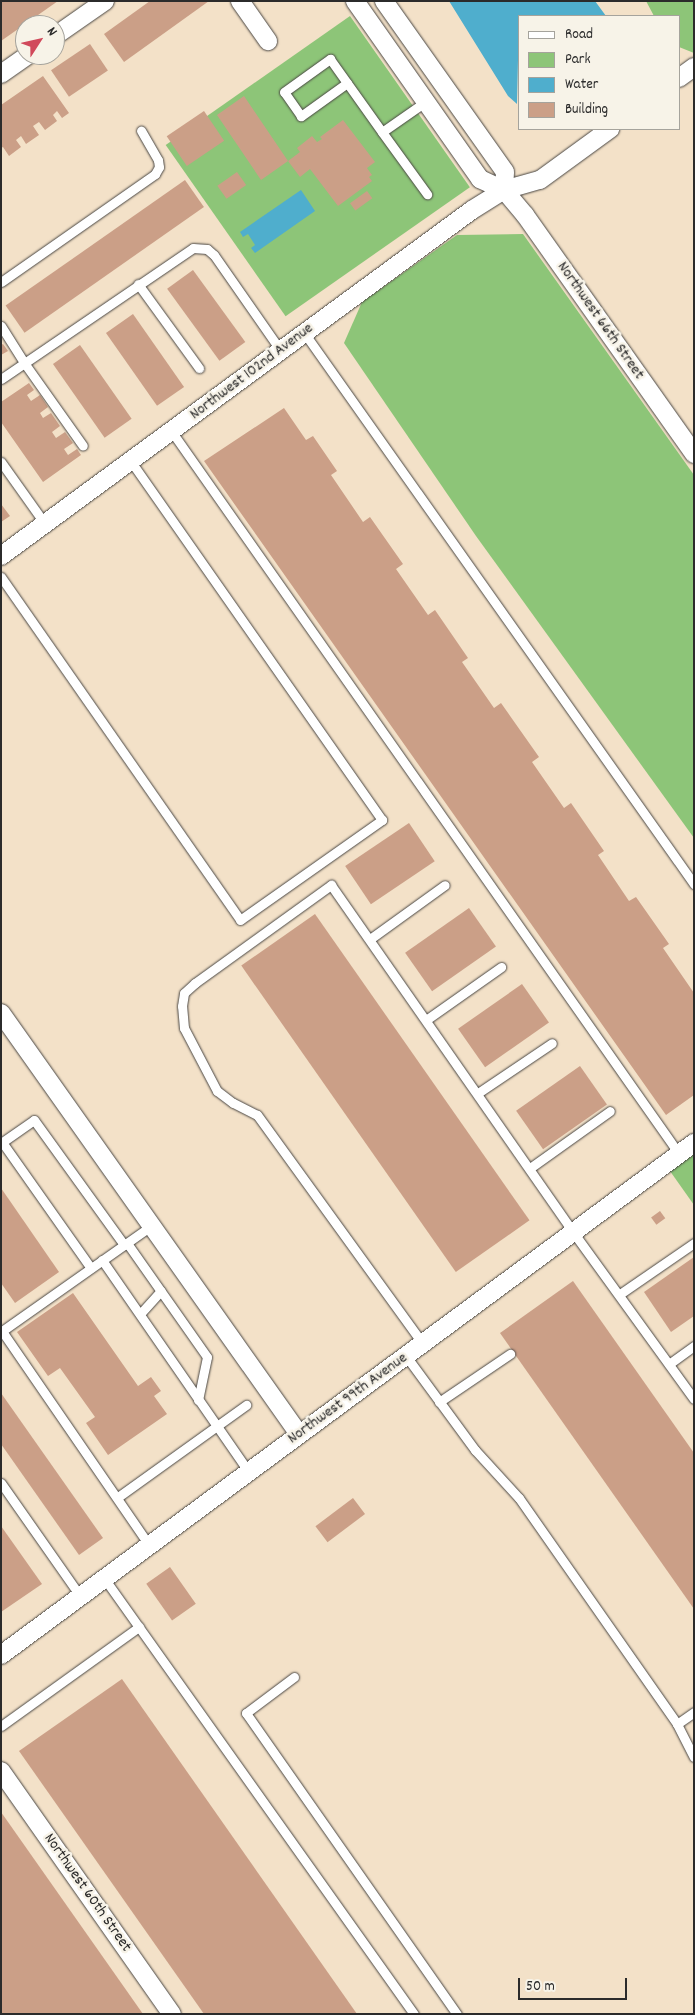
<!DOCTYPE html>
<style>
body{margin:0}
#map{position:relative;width:695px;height:2015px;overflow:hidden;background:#f3e1c8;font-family:Dekko,sans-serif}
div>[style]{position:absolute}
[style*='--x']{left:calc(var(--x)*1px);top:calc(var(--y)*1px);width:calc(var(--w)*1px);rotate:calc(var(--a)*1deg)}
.green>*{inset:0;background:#8dc578;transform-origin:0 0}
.water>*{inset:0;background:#4faecd}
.building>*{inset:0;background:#cb9f87;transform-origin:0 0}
.roads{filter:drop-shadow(0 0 1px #494643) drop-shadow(0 0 1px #494643)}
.service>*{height:9px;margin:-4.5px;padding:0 4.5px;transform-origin:4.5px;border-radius:4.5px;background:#fff}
.minor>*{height:18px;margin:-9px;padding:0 9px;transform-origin:9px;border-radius:9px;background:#fff}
span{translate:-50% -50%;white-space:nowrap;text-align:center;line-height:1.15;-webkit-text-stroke:5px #f7f3e8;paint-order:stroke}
.street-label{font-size:16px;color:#2b2b2b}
.frame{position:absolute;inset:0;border:2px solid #2b2b2b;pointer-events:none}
.legend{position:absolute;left:518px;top:15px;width:162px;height:115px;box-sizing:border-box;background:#f7f3e8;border:1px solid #a5a39c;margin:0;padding:6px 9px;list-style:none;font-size:15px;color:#2b2b2b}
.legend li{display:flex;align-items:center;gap:10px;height:25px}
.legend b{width:25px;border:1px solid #a5a39c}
.north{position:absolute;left:15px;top:15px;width:50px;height:50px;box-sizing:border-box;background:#f7f3e8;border:1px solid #a5a39c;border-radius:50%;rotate:55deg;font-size:14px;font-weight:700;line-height:20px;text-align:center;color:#2b2b2b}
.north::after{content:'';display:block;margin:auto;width:18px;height:22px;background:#d1495b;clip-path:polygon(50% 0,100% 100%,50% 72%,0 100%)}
.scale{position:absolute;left:518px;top:1978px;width:109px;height:22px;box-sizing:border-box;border:2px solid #2b2b2b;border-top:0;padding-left:6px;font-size:15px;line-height:18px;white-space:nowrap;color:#2b2b2b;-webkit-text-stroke:4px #f7f3e8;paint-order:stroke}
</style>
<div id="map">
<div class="green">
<i style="clip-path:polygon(646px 1px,694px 1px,694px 53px,679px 47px,679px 16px,654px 16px)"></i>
<i style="left:350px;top:16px;width:209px;height:225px;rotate:55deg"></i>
<i style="clip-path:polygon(523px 234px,694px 475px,694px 838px,476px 536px,344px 343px,362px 302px,457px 235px)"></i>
<i style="clip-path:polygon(694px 1144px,694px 1205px,665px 1164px)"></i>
</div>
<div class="water">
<i style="clip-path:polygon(449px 1px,595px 1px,606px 16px,519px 16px,517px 104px,508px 96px)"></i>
<i style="clip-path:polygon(301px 190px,315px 211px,255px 253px,251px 248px,255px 245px,248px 234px,243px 237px,240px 232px)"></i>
</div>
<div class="building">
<i style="clip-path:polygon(1px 1px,58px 1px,1px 41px)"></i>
<i style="clip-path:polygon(150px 1px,209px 1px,124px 62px,104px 34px)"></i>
<i style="left:90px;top:44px;width:32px;height:47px;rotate:56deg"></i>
<i style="clip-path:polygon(43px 76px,69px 113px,62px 118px,57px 111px,53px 115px,57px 121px,45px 130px,39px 122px,33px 126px,39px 135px,26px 144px,21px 136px,16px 140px,21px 147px,9px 156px,3px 147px,1px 148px,1px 105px)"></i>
<i style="clip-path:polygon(244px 96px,288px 161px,300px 152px,297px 148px,312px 136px,317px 142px,322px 139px,320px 137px,343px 120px,375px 162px,367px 168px,372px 175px,369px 177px,372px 181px,338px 206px,310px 169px,300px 177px,288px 161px,261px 180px,217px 115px)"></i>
<i style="left:204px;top:111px;width:36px;height:45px;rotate:56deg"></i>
<i style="left:237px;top:172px;width:16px;height:24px;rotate:55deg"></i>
<i style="left:185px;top:180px;width:33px;height:219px;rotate:55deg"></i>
<i style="left:367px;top:191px;width:9px;height:21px;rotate:54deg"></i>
<i style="left:193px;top:270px;width:89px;height:32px;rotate:54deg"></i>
<i style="left:133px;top:314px;width:89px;height:33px;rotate:55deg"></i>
<i style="clip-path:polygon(3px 344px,8px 351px,1px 355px,1px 345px)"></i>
<i style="left:80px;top:345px;width:90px;height:33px;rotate:55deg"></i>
<i style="clip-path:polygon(29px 383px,34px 390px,27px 395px,31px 401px,40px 395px,48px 407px,40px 413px,43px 418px,51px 413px,60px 426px,52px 432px,56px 438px,65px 432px,73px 443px,64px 449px,68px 455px,77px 449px,81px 455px,43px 482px,1px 422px,1px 402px)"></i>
<i style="clip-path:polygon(284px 408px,306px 440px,313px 436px,337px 471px,331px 475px,363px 522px,370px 517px,403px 564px,396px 569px,428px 615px,435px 610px,468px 658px,462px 662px,494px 708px,501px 703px,539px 757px,532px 762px,564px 808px,571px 803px,604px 851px,598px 855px,629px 901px,636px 897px,669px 944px,663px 948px,694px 993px,694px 1095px,666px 1115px,204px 461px)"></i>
<i style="clip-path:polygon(1px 504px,10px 516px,1px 522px)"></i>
<i style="left:409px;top:823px;width:46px;height:77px;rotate:56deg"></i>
<i style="left:469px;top:908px;width:47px;height:78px;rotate:55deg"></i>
<i style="left:315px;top:914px;width:374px;height:90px;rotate:55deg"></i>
<i style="left:522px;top:984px;width:47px;height:78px;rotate:55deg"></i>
<i style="left:580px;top:1066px;width:47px;height:78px;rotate:55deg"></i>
<i style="clip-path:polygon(1px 1188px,59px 1272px,15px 1303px,1px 1283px)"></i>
<i style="left:660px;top:1211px;width:9px;height:11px;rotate:54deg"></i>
<i style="clip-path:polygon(694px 1257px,694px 1316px,671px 1332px,644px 1292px)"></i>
<i style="clip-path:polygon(573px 1281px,694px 1453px,694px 1609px,500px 1333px)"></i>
<i style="clip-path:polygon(73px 1293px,138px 1386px,151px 1377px,161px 1391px,154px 1396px,167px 1414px,108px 1455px,86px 1423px,95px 1417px,60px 1368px,48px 1376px,17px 1332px)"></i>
<i style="clip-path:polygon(1px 1393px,103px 1538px,79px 1555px,1px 1444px)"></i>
<i style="left:353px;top:1498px;width:20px;height:47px;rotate:53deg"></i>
<i style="clip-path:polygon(1px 1526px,42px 1584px,1px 1612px)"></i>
<i style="left:170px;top:1567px;width:45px;height:29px;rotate:55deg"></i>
<i style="clip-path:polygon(122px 1679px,357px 2014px,204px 2014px,19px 1751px)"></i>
<i style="clip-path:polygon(1px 1812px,143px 2014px,1px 2014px)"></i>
</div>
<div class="roads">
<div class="service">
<i style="--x:347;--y:83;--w:57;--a:144.3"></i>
<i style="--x:301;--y:116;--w:29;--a:-125"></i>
<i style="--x:284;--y:92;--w:57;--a:-35.7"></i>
<i style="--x:330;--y:59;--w:90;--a:54.5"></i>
<i style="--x:425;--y:102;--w:52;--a:145.1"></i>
<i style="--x:382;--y:132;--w:77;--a:54"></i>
<i style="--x:1;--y:282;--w:188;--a:-35"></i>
<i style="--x:155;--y:174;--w:8;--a:-60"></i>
<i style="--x:159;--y:167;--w:7;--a:-98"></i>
<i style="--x:158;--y:160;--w:34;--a:-120"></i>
<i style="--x:138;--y:284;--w:104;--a:54"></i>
<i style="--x:1;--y:326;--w:45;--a:57.7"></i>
<i style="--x:25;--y:364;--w:100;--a:54.7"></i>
<i style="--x:305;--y:334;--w:674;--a:54.73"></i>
<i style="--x:1;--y:379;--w:232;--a:-34.3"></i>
<i style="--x:193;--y:248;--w:14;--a:4"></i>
<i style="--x:207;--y:249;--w:9;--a:41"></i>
<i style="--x:214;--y:255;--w:117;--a:55.1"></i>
<i style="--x:172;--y:432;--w:882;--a:54.92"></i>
<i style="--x:1;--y:462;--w:76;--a:54.6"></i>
<i style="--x:1;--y:577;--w:418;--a:55.1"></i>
<i style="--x:240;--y:920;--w:174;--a:-35.2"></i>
<i style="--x:382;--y:820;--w:437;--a:-125"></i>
<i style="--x:370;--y:939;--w:92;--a:-35.8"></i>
<i style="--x:426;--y:1020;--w:92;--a:-35.2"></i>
<i style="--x:478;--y:1093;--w:89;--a:-34"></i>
<i style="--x:2;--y:1142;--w:154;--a:54.8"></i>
<i style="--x:1;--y:1143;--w:40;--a:-34.9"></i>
<i style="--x:34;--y:1120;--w:154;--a:54.2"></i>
<i style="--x:530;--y:1168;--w:98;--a:-35.5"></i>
<i style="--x:127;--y:1243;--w:139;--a:54.9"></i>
<i style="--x:207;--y:1357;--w:44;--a:101.8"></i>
<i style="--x:102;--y:1260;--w:258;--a:55.3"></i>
<i style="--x:620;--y:1294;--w:90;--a:-34.6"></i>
<i style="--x:140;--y:1314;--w:31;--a:-48"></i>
<i style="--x:423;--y:1344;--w:283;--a:-125.9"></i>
<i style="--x:257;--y:1115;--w:27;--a:-153"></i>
<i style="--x:233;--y:1103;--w:20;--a:-143"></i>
<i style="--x:217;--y:1091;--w:71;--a:-117.6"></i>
<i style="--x:184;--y:1028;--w:22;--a:-95"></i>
<i style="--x:182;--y:1006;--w:13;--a:-81"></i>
<i style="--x:184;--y:993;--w:15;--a:-42"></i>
<i style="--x:195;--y:983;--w:168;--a:-35.8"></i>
<i style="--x:331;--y:885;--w:423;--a:55.1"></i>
<i style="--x:573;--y:1232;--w:206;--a:54.1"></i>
<i style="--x:406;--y:1356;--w:117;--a:53.7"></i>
<i style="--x:475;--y:1450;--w:65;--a:47.5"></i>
<i style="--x:519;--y:1498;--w:276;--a:55"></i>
<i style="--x:677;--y:1724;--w:37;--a:63"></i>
<i style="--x:669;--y:1364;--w:31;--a:-36"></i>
<i style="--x:439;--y:1402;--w:86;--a:-34.1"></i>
<i style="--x:1;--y:1483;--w:138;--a:55"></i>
<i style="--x:118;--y:1497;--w:158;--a:-35.7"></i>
<i style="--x:149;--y:1545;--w:260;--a:-124.5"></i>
<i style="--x:2;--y:1331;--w:182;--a:-35.2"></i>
<i style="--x:104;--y:1578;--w:535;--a:54.59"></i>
<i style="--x:294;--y:1677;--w:60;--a:143.1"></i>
<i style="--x:246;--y:1713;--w:368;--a:55"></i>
<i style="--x:677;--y:1724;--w:21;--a:-35"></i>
<i style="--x:1;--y:1726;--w:170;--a:-35.7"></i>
</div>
<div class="minor">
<i style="--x:240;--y:1;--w:49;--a:55"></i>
<i style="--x:355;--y:1;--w:218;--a:54.9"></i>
<i style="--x:480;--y:179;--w:26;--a:25"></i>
<i style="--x:504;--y:190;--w:33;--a:50"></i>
<i style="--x:525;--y:215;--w:293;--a:54.7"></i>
<i style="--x:384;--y:1;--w:209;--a:54.7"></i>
<i style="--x:505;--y:172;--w:18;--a:93"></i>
<i style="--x:55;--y:36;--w:61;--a:-35"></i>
<i style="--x:1;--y:74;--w:33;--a:-35"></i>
<i style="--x:679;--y:78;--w:19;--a:-36"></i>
<i style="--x:1;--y:556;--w:584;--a:-36.3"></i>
<i style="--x:472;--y:210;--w:38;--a:-32"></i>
<i style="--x:504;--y:190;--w:37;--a:-16"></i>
<i style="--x:540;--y:180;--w:87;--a:-36.1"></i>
<i style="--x:1;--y:1013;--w:516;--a:54.71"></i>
<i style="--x:1;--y:1655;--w:862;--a:-36.46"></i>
<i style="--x:1;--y:1771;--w:297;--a:54.9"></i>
</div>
</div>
<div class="street-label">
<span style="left:600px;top:321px;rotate:55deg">Northwest 66th Street</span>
<span style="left:252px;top:372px;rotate:-37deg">Northwest 102nd Avenue</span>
<span style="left:348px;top:1399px;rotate:-36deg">Northwest 99th Avenue</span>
<span style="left:87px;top:1893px;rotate:55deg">Northwest 60th Street</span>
</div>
<div class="frame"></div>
<ul class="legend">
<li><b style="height:6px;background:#fff"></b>Road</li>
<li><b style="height:14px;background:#8dc578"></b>Park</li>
<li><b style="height:14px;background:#4faecd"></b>Water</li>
<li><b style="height:14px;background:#cb9f87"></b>Building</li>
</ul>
<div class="north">N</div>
<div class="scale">50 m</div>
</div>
